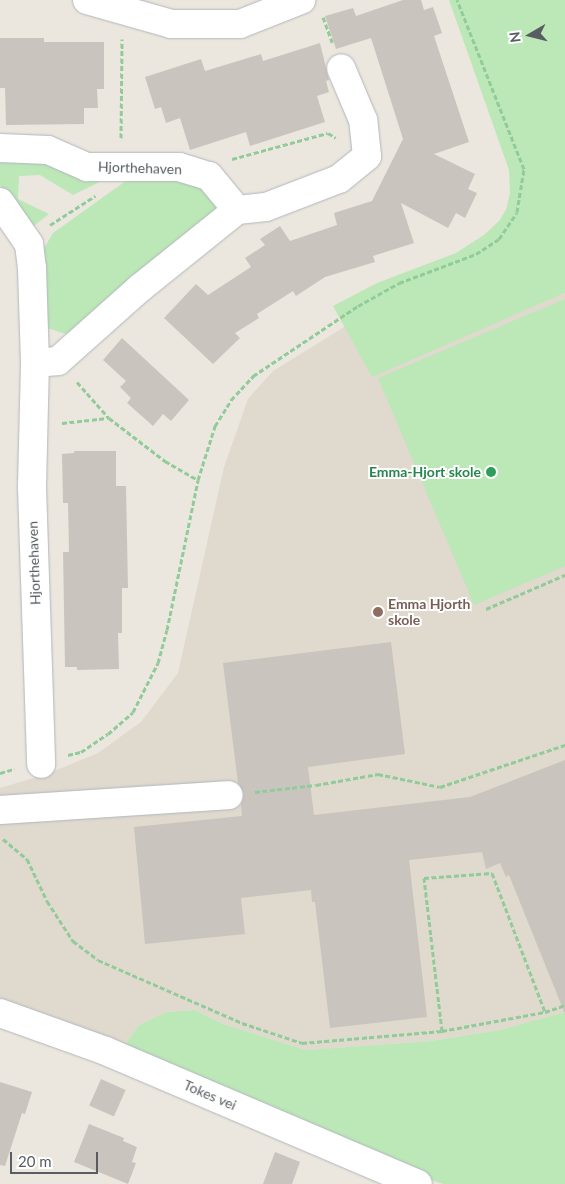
<!DOCTYPE html>
<style>
body{margin:0}
#map{position:relative;width:565px;height:1184px;overflow:hidden;background:#ece7de;font-family:Lato,sans-serif}
div>[style]{position:absolute}
[style*='--x']{left:calc(var(--x)*1px);top:calc(var(--y)*1px);width:calc(var(--w)*1px);rotate:calc(var(--a)*1deg)}
.education>*{inset:0;background:#dfd9ce}
.green>*{inset:0;background:#bce7b7}
.building>*{inset:0;background:#c9c4bd;transform-origin:0 0}
.path>*{height:3px;margin-top:-1.5px;transform-origin:0;background:repeating-linear-gradient(90deg,#91cb9a 0 5px,transparent 0 7.5px)}
.roads{filter:drop-shadow(0 0 1px #b1b6bb) drop-shadow(0 0 1px #b1b6bb)}
.minor>*{height:28px;margin:-14px;padding:0 14px;transform-origin:14px;border-radius:14px;background:#fff}
.dots>*{width:14px;height:14px;translate:-50% -50%;box-sizing:border-box;border:2px solid #fff;border-radius:50%}
span{translate:-50% -50%;white-space:nowrap;text-align:center;line-height:1.15;-webkit-text-stroke:4px #fff;paint-order:stroke}
.street-label{font-size:14px;color:#575d61}
.leisure-label{font-size:14px;color:#27864d;font-weight:700}
.right{translate:-100% -50%;text-align:right}
.education-label{font-size:14px;color:#785e54;font-weight:700}
.left{translate:0 -50%;text-align:left}
.north{position:absolute;left:505px;top:10px;width:50px;height:50px;-webkit-text-stroke:4px #fff;paint-order:stroke;rotate:262deg;font-size:14px;font-weight:700;line-height:20px;text-align:center;color:#575d61}
.north::after{content:'';display:block;margin:auto;width:18px;height:22px;background:#575d61;clip-path:polygon(50% 0,100% 100%,50% 72%,0 100%)}
.scale{position:absolute;left:10px;top:1152px;width:88px;height:22px;box-sizing:border-box;border:2px solid #575d61;border-top:0;padding-left:6px;font-size:15px;line-height:18px;white-space:nowrap;color:#575d61;-webkit-text-stroke:4px #fff;paint-order:stroke}
</style>
<div id="map">
<div class="education">
<i style="clip-path:polygon(565px 293px,565px 1012px,500px 1030px,431px 1041px,306px 1050px,223px 1024px,195px 1010px,167px 1012px,139px 1025px,124px 1046px,0 999px,0 788px,47px 774px,98px 753px,141px 722px,178px 673px,224px 467px,248px 399px,273px 371px,346px 326px,372px 376px)"></i>
</div>
<div class="green">
<i style="clip-path:polygon(449px 0,565px 0,565px 293px,372px 377px,333px 306px,377px 283px,456px 253px,484px 235px,499px 221px,506px 210px,510px 193px,509px 170px)"></i>
<i style="clip-path:polygon(45px 157px,112px 176px,73px 195px,40px 175px,19px 176px,18px 199px,49px 214px,30px 229px,0 185px,0 159px)"></i>
<i style="clip-path:polygon(134px 175px,189px 178px,211px 194px,218px 215px,69px 335px,44px 327px,40px 255px,53px 233px)"></i>
<i style="clip-path:polygon(565px 299px,565px 566px,474px 605px,378px 378px)"></i>
<i style="clip-path:polygon(195px 1010px,223px 1024px,306px 1050px,431px 1041px,500px 1030px,565px 1012px,565px 1184px,443px 1184px,407px 1171px,124px 1046px,139px 1025px,167px 1012px)"></i>
</div>
<div class="building">
<i style="clip-path:polygon(403px 0,421px 0,424px 10px,433px 7px,442px 33px,434px 36px,469px 142px,434px 154px,475px 174px,468px 189px,477px 193px,465px 218px,456px 213px,448px 228px,401px 203px,414px 243px,373px 256px,375px 262px,325px 277px,296px 296px,293px 291px,257px 314px,259px 318px,235px 333px,240px 338px,213px 364px,164px 318px,196px 284px,208px 295px,251px 267px,245px 258px,265px 245px,260px 239px,280px 226px,290px 241px,337px 225px,334px 213px,372px 201px,403px 139px,371px 38px,336px 49px,325px 16px,353px 8px,356px 16px)"></i>
<i style="clip-path:polygon(0 38px,44px 38px,44px 42px,104px 42px,104px 89px,97px 89px,98px 108px,84px 108px,84px 124px,6px 125px,5px 88px,0 88px)"></i>
<i style="clip-path:polygon(320px 43px,329px 80px,326px 81px,329px 92px,317px 96px,325px 122px,250px 146px,246px 132px,190px 150px,180px 118px,166px 123px,161px 107px,155px 109px,145px 77px,201px 59px,205px 71px,261px 54px,263px 61px)"></i>
<i style="clip-path:polygon(122px 338px,189px 400px,171px 421px,163px 414px,153px 426px,127px 403px,131px 398px,120px 387px,126px 381px,103px 360px)"></i>
<i style="clip-path:polygon(74px 451px,116px 451px,116px 486px,126px 486px,128px 588px,122px 588px,122px 633px,118px 633px,119px 669px,77px 670px,77px 667px,65px 667px,63px 552px,69px 552px,68px 503px,63px 503px,62px 454px,74px 453px)"></i>
<i style="clip-path:polygon(391px 642px,405px 754px,308px 767px,314px 815px,470px 797px,565px 760px,565px 1014px,509px 875px,506px 877px,500px 863px,486px 869px,482px 852px,409px 860px,427px 1017px,330px 1028px,315px 902px,312px 902px,311px 890px,241px 898px,245px 934px,145px 944px,134px 827px,242px 816px,241px 805px,244px 794px,238px 783px,223px 663px)"></i>
<i style="left:101px;top:1079px;width:27px;height:29px;rotate:24deg"></i>
<i style="clip-path:polygon(0 1082px,32px 1092px,25px 1114px,22px 1113px,5px 1166px,0 1165px)"></i>
<i style="clip-path:polygon(89px 1124px,124px 1138px,123px 1141px,137px 1147px,132px 1162px,136px 1163px,128px 1184px,74px 1162px)"></i>
<i style="clip-path:polygon(275px 1152px,300px 1162px,292px 1184px,263px 1184px)"></i>
</div>
<div class="path">
<i style="--x:323;--y:17;--w:27;--a:70"></i>
<i style="--x:121;--y:138;--w:99;--a:-89.4"></i>
<i style="--x:232;--y:159;--w:99;--a:-15.2"></i>
<i style="--x:328;--y:133;--w:9;--a:32"></i>
<i style="--x:50;--y:225;--w:54;--a:-32.8"></i>
<i style="--x:77;--y:382;--w:48;--a:48.4"></i>
<i style="--x:109;--y:418;--w:71;--a:37.5"></i>
<i style="--x:165;--y:461;--w:38;--a:30"></i>
<i style="--x:62;--y:423;--w:46;--a:-6.2"></i>
<i style="--x:486;--y:609;--w:86;--a:-23.3"></i>
<i style="--x:68;--y:755;--w:13;--a:-13"></i>
<i style="--x:81;--y:752;--w:32;--a:-34"></i>
<i style="--x:108;--y:734;--w:33;--a:-41"></i>
<i style="--x:133;--y:712;--w:55;--a:-63"></i>
<i style="--x:158;--y:663;--w:34;--a:-75"></i>
<i style="--x:167;--y:630;--w:153;--a:-78.3"></i>
<i style="--x:198;--y:480;--w:57;--a:-72.5"></i>
<i style="--x:215;--y:426;--w:31;--a:-58"></i>
<i style="--x:231;--y:400;--w:33;--a:-47"></i>
<i style="--x:253;--y:376;--w:126;--a:-33.7"></i>
<i style="--x:358;--y:306;--w:47;--a:-29.3"></i>
<i style="--x:399;--y:283;--w:82;--a:-20.6"></i>
<i style="--x:476;--y:254;--w:27;--a:-33"></i>
<i style="--x:499;--y:239;--w:32;--a:-56"></i>
<i style="--x:517;--y:212;--w:44;--a:-80.8"></i>
<i style="--x:524;--y:169;--w:182;--a:-111.6"></i>
<i style="--x:0;--y:773;--w:15;--a:-16"></i>
<i style="--x:255;--y:792;--w:61;--a:-6.5"></i>
<i style="--x:316;--y:785;--w:63;--a:-10.1"></i>
<i style="--x:378;--y:774;--w:63;--a:11.8"></i>
<i style="--x:440;--y:787;--w:132;--a:-18.6"></i>
<i style="--x:3;--y:839;--w:31;--a:40"></i>
<i style="--x:27;--y:859;--w:47;--a:64.5"></i>
<i style="--x:47;--y:901;--w:48;--a:57"></i>
<i style="--x:73;--y:941;--w:31;--a:37"></i>
<i style="--x:98;--y:960;--w:157;--a:23.6"></i>
<i style="--x:242;--y:1023;--w:63;--a:18.4"></i>
<i style="--x:302;--y:1043;--w:141;--a:-4.9"></i>
<i style="--x:442;--y:1031;--w:105;--a:-10.5"></i>
<i style="--x:545;--y:1012;--w:21;--a:-19"></i>
<i style="--x:442;--y:1031;--w:154;--a:-96.7"></i>
<i style="--x:424;--y:878;--w:68;--a:-4.2"></i>
<i style="--x:492;--y:873;--w:149;--a:69.1"></i>
</div>
<div class="roads">
<div class="minor">
<i style="--x:87;--y:0;--w:87;--a:15.9"></i>
<i style="--x:171;--y:24;--w:69;--a:0"></i>
<i style="--x:240;--y:24;--w:66;--a:-21.5"></i>
<i style="--x:0;--y:148;--w:48;--a:2.4"></i>
<i style="--x:48;--y:150;--w:43;--a:23.6"></i>
<i style="--x:87;--y:167;--w:92;--a:0"></i>
<i style="--x:179;--y:167;--w:31;--a:17"></i>
<i style="--x:209;--y:176;--w:44;--a:50.5"></i>
<i style="--x:237;--y:210;--w:29;--a:-6"></i>
<i style="--x:266;--y:207;--w:78;--a:-21"></i>
<i style="--x:339;--y:179;--w:36;--a:-39"></i>
<i style="--x:367;--y:156;--w:36;--a:-96"></i>
<i style="--x:363;--y:120;--w:56;--a:-112.9"></i>
<i style="--x:0;--y:202;--w:51;--a:55.4"></i>
<i style="--x:29;--y:244;--w:24;--a:83"></i>
<i style="--x:32;--y:268;--w:95;--a:88.2"></i>
<i style="--x:35;--y:363;--w:125;--a:91.4"></i>
<i style="--x:32;--y:488;--w:276;--a:88.1"></i>
<i style="--x:35;--y:363;--w:23;--a:-5"></i>
<i style="--x:58;--y:361;--w:110;--a:-41.7"></i>
<i style="--x:140;--y:288;--w:124;--a:-38.8"></i>
<i style="--x:0;--y:810;--w:229;--a:-3.7"></i>
<i style="--x:0;--y:1013;--w:113;--a:19.7"></i>
<i style="--x:106;--y:1051;--w:339;--a:23.1"></i>
</div>
</div>
<div class="dots">
<i style="left:491px;top:472px;background:#2e9e5b"></i>
<i style="left:378px;top:612px;background:#8d6e63"></i>
</div>
<div class="street-label">
<span style="left:140px;top:168px;rotate:2deg">Hjorthehaven</span>
<span style="left:34px;top:563px;rotate:-92deg">Hjorthehaven</span>
<span style="left:210px;top:1095px;rotate:23deg">Tokes vei</span>
</div>
<div class="leisure-label">
<span class="right" style="left:481px;top:472px">Emma-Hjort skole</span>
</div>
<div class="education-label">
<span class="left" style="left:388px;top:612px">Emma Hjorth<br>skole</span>
</div>
<div class="north">N</div>
<div class="scale">20 m</div>
</div>
